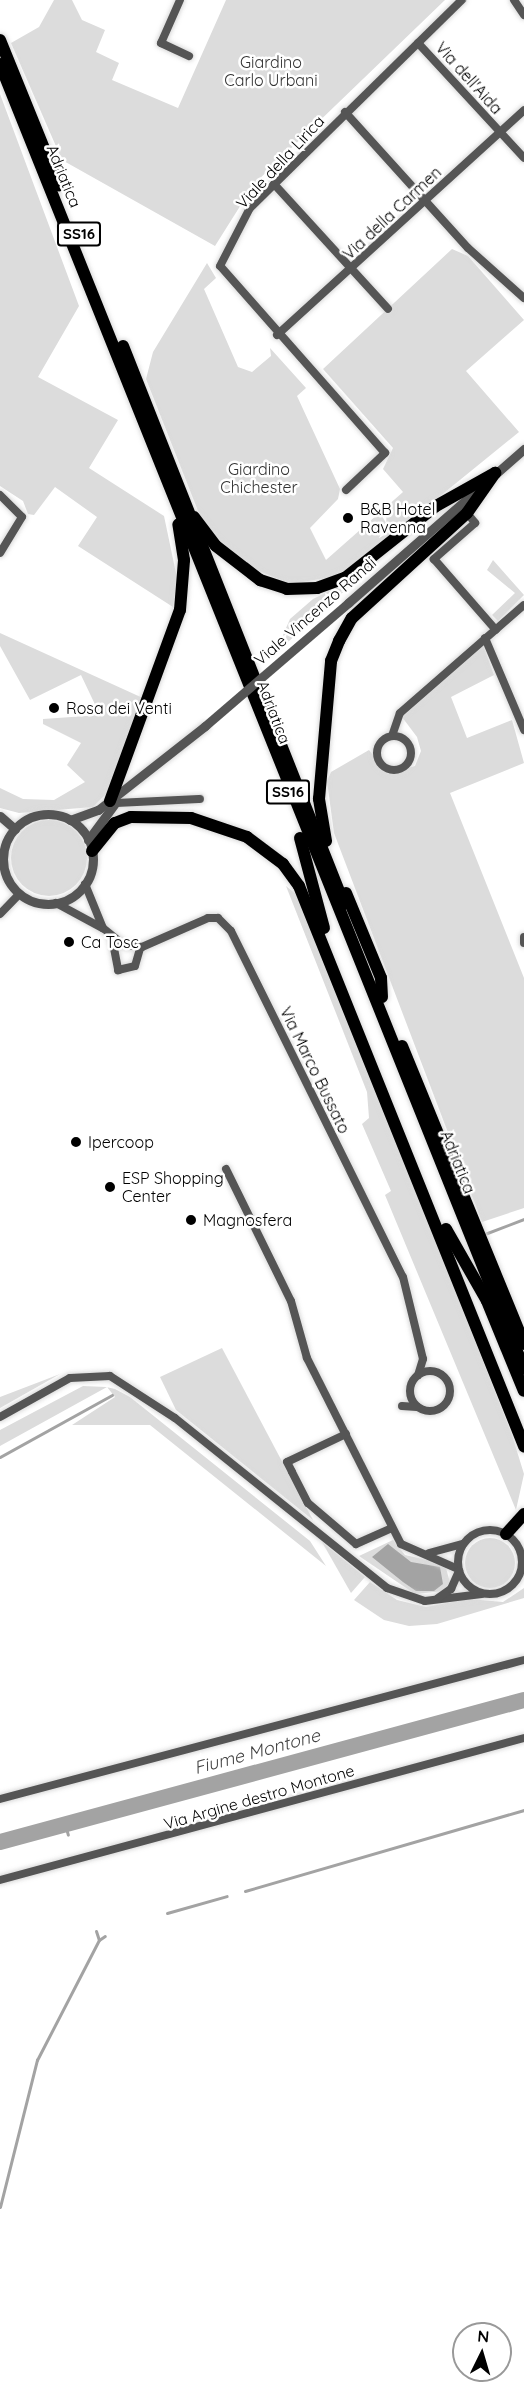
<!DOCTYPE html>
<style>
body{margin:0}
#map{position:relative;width:524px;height:2394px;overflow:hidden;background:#fff;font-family:Quicksand,sans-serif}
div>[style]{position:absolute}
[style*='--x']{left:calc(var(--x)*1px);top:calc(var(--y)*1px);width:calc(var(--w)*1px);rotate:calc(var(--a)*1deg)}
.green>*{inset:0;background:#dcdcdc}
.round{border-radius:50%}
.water>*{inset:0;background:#a3a3a3}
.stream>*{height:3px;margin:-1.5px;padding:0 1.5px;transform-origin:1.5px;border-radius:1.5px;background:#a3a3a3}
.river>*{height:16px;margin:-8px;padding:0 8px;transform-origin:8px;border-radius:8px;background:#a3a3a3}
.roads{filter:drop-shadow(0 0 2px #dbdbdb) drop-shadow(0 0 2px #dbdbdb)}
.minor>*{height:8px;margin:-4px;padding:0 4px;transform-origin:4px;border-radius:4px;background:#555}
.minor>.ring{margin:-4px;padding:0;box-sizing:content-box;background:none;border:8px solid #555;border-radius:50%}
.tertiary>*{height:9px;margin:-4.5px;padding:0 4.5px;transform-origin:4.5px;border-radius:4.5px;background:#555}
.tertiary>.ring{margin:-4.5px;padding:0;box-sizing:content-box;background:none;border:9px solid #555;border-radius:50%}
.trunk>*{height:12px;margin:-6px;padding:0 6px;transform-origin:6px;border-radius:6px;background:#000}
.tertiary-bridge>*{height:9px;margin:-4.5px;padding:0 4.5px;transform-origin:4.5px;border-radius:4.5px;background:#555}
.dots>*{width:16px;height:16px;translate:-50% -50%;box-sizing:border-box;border:3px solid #fff;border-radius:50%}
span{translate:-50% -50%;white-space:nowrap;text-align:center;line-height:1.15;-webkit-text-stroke:5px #fff;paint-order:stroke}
.shield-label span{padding:2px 4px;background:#fff;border:2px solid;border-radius:4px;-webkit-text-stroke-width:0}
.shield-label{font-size:15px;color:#000;font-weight:700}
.park-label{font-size:16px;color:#333}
.street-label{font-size:16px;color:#000}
.poi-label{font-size:16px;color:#000}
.left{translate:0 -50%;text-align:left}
.water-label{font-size:18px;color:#444;font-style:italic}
.north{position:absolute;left:452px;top:2322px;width:60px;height:60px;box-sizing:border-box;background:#fff;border:2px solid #999;border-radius:50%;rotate:5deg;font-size:16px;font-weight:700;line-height:24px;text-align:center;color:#000}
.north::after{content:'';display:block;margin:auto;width:21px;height:27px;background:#000;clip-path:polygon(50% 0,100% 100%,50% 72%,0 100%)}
</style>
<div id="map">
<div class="green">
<i style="clip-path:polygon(54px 0,72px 0,82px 20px,105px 30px,96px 52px,119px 63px,112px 80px,178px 108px,226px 0,445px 0,254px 184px,215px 246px,62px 160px,11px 43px,39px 27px)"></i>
<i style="clip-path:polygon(0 94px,79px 306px,38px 377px,118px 420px,89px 468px,164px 516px,177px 578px,173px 607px,78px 546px,97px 517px,55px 487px,34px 515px,28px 514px,23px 501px,0 486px)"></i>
<i style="clip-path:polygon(452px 249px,468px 256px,524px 320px,466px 371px,519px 432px,343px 575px,291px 584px,242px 564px,218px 542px,200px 516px,146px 379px,153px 352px,207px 263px,216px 278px,204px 289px,238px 367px,252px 372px,271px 356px,270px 348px,306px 388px,297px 396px,340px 489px,338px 499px,310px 528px,326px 560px,403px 492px,383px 469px,393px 448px,323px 369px)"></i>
<i style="clip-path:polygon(493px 560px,524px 595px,498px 621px,492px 615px,515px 593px,487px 570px)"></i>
<i style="clip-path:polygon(363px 574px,288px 642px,283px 635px,290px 619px,313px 599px)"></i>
<i style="clip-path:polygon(0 633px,145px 699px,111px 789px,93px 807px,19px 813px,0 808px,0 788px,23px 799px,54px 800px,85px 782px,67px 765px,81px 743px,43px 724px,43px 719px,100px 715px,81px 675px,30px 700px,0 646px)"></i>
<i style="clip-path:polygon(483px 645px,494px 675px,451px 697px,467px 738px,512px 720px,524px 763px,450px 793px,524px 978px,524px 1208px,482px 1222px,334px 833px,327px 781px,331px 772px,369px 750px,388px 774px,415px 766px,421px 751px,417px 737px,402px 717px)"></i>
<i class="round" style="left:11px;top:820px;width:76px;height:76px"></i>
<i style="clip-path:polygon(286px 886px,302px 899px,512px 1435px,524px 1474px,516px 1510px,385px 1195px,391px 1191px,362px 1124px,369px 1118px,367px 1092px)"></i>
<i style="clip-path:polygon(222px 1348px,313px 1520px,176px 1410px,160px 1377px)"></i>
<i style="clip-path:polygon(81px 1366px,60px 1374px,0 1408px,0 1397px)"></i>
<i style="clip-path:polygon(83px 1386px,106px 1387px,115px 1389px,130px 1397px,310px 1541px,326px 1566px,150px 1425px,72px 1425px,115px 1397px,107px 1387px,0 1446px,0 1430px)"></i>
<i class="round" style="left:465px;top:1538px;width:50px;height:50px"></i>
<i style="clip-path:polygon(393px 1540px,405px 1555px,445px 1564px,450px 1583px,444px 1591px,415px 1594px,359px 1556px)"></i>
<i style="clip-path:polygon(322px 1542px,365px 1577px,351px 1593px)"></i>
<i style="clip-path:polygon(370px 1582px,397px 1600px,426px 1607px,469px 1599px,503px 1602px,524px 1588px,524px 1598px,437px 1624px,409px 1626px,384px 1620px,354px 1600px)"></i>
</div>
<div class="water">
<i style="clip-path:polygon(388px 1544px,411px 1562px,440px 1567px,443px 1584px,434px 1591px,416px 1591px,403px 1582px,372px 1557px)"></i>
</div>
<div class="stream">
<i style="--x:482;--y:1235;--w:45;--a:-20.9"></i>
<i style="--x:0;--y:1457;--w:128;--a:-29"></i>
<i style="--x:65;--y:1824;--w:11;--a:75"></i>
<i style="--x:245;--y:1891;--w:291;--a:-16.2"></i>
<i style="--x:167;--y:1913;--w:62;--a:-15.8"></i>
<i style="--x:96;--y:1931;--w:9;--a:72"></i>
<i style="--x:0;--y:2207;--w:152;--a:-75.9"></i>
<i style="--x:37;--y:2060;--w:135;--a:-62.7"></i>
<i style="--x:99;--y:1940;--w:7;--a:-34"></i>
</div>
<div class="river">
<i style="--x:0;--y:1842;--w:543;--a:-15.16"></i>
</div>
<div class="roads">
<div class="minor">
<i style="--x:180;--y:0;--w:47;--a:113.8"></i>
<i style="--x:161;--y:43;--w:31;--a:25"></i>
<i style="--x:514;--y:0;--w:18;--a:56"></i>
<i style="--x:418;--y:43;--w:156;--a:47.3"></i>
<i style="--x:345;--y:112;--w:183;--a:47.9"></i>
<i style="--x:468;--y:248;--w:75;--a:41.8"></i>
<i style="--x:274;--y:184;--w:169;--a:47.6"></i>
<i style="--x:277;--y:335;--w:334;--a:-42.3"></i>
<i style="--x:346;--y:490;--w:54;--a:-43.5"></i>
<i style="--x:385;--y:453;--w:249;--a:-131.4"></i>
<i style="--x:220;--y:266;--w:65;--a:-62.7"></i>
<i style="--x:250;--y:208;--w:297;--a:-44.5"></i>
<i style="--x:0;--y:495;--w:31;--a:45"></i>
<i style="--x:22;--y:517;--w:42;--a:121.4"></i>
<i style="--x:467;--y:513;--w:13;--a:51"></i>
<i style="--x:475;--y:523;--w:55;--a:138.7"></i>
<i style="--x:434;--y:559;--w:94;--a:48.9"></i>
<i style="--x:485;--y:638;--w:100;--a:67"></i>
<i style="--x:392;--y:736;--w:24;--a:-71"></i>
<i style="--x:400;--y:713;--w:164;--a:-41.1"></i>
<i class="ring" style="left:377px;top:736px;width:26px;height:26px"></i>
<i style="--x:115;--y:803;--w:85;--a:-2.7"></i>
<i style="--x:85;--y:884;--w:48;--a:67.8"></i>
<i style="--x:103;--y:928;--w:27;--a:39"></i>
<i style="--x:124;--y:945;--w:18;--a:6"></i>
<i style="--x:142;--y:947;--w:72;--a:-23.7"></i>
<i style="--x:208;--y:918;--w:10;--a:0"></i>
<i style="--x:218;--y:918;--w:18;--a:45"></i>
<i style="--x:231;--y:931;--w:386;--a:63.6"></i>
<i style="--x:403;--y:1277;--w:84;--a:76.3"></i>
<i style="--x:423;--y:1359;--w:17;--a:107"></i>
<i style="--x:56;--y:903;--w:52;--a:28.5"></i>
<i style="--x:0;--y:914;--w:28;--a:-46"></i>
<i style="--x:524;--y:937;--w:6;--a:90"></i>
<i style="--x:112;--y:938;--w:33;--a:79"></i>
<i style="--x:118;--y:970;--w:17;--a:-13"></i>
<i style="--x:135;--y:966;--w:19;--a:-74"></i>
<i style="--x:226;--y:1169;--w:147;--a:63.8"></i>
<i style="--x:291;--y:1301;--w:59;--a:74.3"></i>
<i style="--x:307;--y:1358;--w:208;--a:63.2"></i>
<i style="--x:401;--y:1544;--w:62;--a:23.7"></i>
<i class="ring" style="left:410px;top:1371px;width:32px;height:32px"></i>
<i style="--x:402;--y:1406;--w:15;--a:4"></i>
<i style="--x:0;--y:1417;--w:80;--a:-29.1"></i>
<i style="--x:70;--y:1378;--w:40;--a:-2.9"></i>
<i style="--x:110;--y:1376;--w:77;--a:32.9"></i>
<i style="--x:175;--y:1418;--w:272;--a:38.7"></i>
<i style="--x:387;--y:1588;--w:40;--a:18.9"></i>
<i style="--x:425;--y:1601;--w:57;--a:-7"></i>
<i style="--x:346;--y:1434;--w:65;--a:154.6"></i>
<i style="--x:287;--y:1462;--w:11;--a:63"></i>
<i style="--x:292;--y:1472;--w:35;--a:63"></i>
<i style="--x:308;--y:1503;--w:63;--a:40.5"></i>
<i style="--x:356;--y:1544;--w:39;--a:-24"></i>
<i class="ring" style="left:458px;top:1530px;width:56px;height:56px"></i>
<i style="--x:429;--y:1553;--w:35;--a:-15"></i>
<i style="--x:438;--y:1598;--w:16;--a:-35"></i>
<i style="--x:451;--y:1589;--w:20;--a:-66"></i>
<i style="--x:0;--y:1799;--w:542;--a:-14.86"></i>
<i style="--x:0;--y:1880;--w:543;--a:-15.16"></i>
</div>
<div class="tertiary">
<i style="--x:348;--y:603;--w:234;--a:-41.2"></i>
<i class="ring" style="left:3px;top:814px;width:81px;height:81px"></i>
<i style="--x:0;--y:816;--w:20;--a:41"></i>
<i style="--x:70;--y:820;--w:30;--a:-20"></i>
<i style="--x:98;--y:810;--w:136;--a:-38.1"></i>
<i style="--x:88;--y:840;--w:47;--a:-53.6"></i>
</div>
<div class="trunk">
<i style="--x:0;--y:40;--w:157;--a:67.9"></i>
<i style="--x:0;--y:64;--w:1406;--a:68.12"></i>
<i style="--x:123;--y:346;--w:600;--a:68.39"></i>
<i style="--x:194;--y:517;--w:36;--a:53"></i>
<i style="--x:216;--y:546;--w:56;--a:37.7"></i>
<i style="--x:260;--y:580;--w:28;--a:18"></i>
<i style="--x:287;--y:589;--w:30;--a:-2"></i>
<i style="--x:317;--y:588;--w:30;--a:-20"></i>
<i style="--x:345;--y:578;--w:116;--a:-38.4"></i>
<i style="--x:436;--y:506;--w:68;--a:-29.2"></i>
<i style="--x:110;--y:801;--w:203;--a:-69.9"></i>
<i style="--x:180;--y:610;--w:50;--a:-85.4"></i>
<i style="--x:184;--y:560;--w:36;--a:-99"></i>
<i style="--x:300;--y:838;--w:93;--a:75.1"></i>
<i style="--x:326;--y:841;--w:43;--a:-99.5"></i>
<i style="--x:319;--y:799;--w:139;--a:-85"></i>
<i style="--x:331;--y:661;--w:22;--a:-68"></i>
<i style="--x:339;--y:641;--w:26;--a:-61"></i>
<i style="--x:352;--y:618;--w:156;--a:-42.4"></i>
<i style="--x:467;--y:513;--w:49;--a:-55"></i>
<i style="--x:92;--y:851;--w:36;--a:-51"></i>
<i style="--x:115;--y:823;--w:17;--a:-21"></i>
<i style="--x:131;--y:817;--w:60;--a:1"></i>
<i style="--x:191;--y:818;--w:59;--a:18.7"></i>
<i style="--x:247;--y:837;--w:45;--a:36.9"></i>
<i style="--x:283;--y:864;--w:27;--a:54"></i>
<i style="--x:299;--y:886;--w:604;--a:68.11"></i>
<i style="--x:346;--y:893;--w:92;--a:67.6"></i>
<i style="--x:381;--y:978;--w:19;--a:87"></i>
<i style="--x:402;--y:1046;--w:322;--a:67.7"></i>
<i style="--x:446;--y:1229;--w:83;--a:60.3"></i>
<i style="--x:487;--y:1301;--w:97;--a:67.7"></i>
<i style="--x:506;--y:1534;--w:27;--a:-48"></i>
</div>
</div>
<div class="tertiary-bridge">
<i style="--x:205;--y:726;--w:189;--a:-40.7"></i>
</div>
<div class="dots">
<i style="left:348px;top:518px;background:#000"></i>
<i style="left:54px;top:708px;background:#000"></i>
<i style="left:69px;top:942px;background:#000"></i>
<i style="left:76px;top:1142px;background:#000"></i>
<i style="left:110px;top:1187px;background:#000"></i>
<i style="left:191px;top:1220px;background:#000"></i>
</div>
<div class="shield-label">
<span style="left:79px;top:234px">SS16</span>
<span style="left:288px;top:792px">SS16</span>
</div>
<div class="park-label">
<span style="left:271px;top:71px">Giardino<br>Carlo Urbani</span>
<span style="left:259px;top:478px">Giardino<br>Chichester</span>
</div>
<div class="street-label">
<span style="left:469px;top:78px;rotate:48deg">Via dell'Aida</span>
<span style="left:280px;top:162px;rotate:-47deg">Viale della Lirica</span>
<span style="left:64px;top:176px;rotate:68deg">Adriatica</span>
<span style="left:392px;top:213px;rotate:-43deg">Via della Carmen</span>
<span style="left:315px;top:611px;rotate:-41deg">Viale Vincenzo Randi</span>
<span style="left:274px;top:712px;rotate:69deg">Adriatica</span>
<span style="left:315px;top:1070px;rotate:64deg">Via Marco Bussato</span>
<span style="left:458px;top:1162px;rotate:68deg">Adriatica</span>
<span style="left:259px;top:1797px;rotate:-16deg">Via Argine destro Montone</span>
</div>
<div class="poi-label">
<span class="left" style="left:360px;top:518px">B&amp;B Hotel<br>Ravenna</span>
<span class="left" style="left:66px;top:708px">Rosa dei Venti</span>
<span class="left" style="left:81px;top:942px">Ca Tosc</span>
<span class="left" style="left:88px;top:1142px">Ipercoop</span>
<span class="left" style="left:122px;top:1187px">ESP Shopping<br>Center</span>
<span class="left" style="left:203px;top:1220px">Magnosfera</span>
</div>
<div class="water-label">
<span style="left:257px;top:1752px;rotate:-15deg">Fiume Montone</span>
</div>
<div class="north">N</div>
</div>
